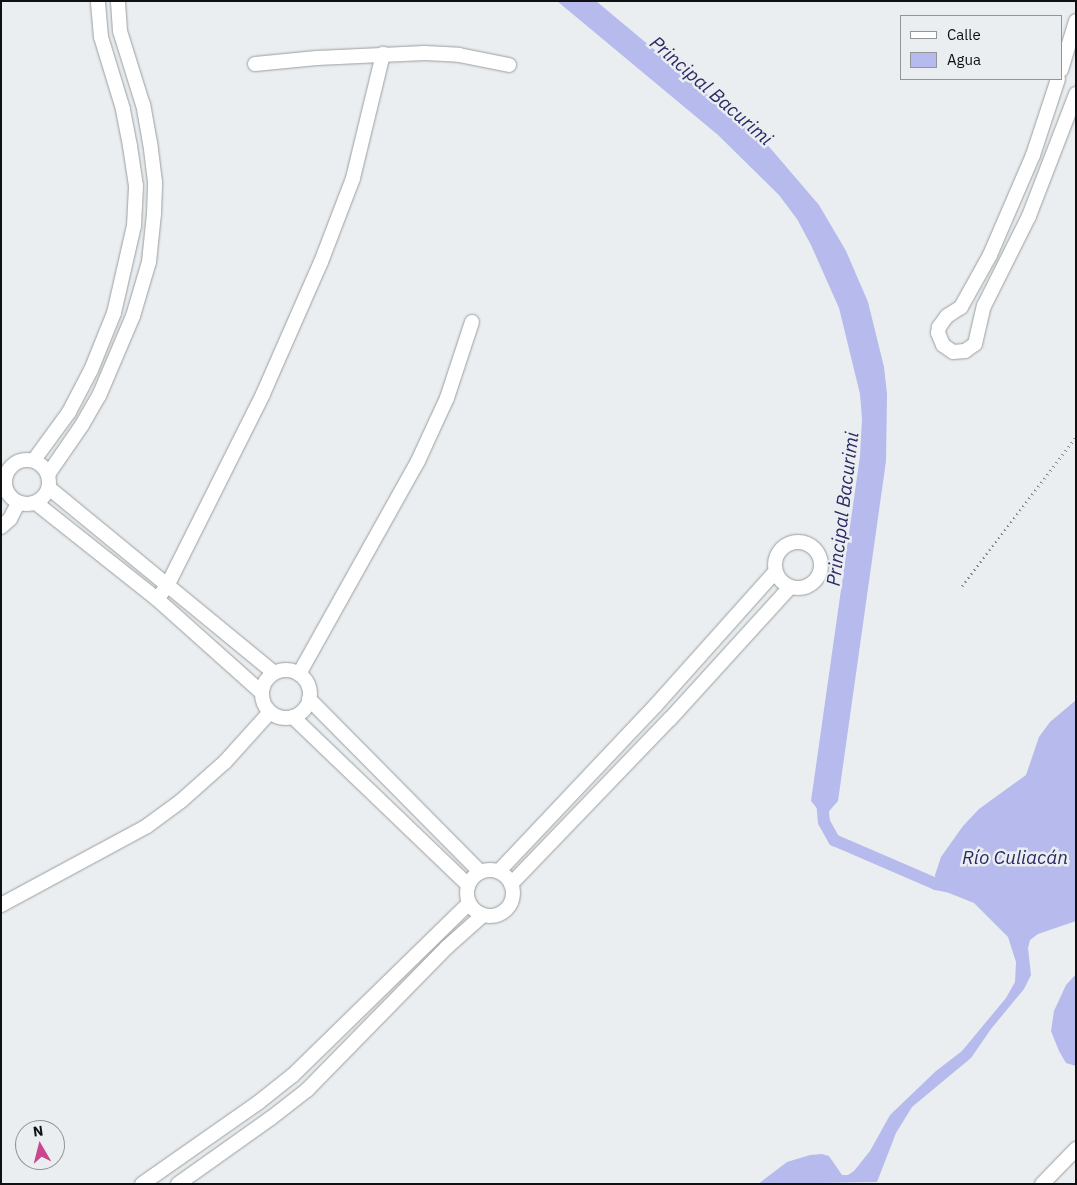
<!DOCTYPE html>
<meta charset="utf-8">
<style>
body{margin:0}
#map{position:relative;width:1077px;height:1185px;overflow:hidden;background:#eaeef0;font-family:"IBM Plex Sans",sans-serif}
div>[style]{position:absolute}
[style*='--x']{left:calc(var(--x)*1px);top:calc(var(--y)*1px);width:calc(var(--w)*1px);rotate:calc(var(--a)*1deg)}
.water>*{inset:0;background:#b6baec}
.canal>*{height:12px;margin:-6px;padding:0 6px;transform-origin:6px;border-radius:6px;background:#b6baec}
.path>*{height:2.5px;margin-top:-1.25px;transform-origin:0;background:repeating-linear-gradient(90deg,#86898b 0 1px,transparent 0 5px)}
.roads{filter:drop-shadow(0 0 1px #9a9ea0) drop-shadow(0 0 1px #9a9ea0)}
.minor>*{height:14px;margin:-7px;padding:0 7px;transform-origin:7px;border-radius:7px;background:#fff}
.minor>.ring{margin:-7px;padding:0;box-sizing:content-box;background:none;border:14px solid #fff;border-radius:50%}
span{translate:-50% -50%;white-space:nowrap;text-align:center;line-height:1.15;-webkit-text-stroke:5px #eaeef0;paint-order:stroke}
.water-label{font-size:19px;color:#2c2a64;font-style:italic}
.frame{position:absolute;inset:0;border:2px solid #0f1011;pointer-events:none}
.legend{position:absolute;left:900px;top:15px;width:162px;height:65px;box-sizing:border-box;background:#eaeef0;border:1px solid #929597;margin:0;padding:6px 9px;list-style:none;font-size:15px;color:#0f1011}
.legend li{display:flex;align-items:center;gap:10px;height:25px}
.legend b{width:25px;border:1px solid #929597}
.north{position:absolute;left:15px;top:1120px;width:50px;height:50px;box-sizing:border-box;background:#eaeef0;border:1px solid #929597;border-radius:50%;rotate:352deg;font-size:14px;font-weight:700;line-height:20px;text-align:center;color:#0f1011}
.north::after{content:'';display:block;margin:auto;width:18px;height:22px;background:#c9478f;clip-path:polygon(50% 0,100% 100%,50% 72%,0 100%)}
</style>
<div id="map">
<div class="water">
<i style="clip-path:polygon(557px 1px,596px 1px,765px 142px,819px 205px,846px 251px,868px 302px,884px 367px,887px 394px,886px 461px,838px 801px,824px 817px,811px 801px,860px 456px,862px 419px,860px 394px,839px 308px,811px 245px,797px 219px,779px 195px,718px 135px)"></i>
<i style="clip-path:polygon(1076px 700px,1076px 921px,1038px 934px,1030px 940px,1028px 948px,1031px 975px,1024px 989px,991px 1029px,971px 1058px,912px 1107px,896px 1133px,877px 1182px,758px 1184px,787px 1162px,810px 1155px,822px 1154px,829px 1156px,842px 1175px,848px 1175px,854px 1171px,870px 1151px,890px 1115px,936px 1071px,962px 1051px,1006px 998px,1015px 982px,1016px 962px,1008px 937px,974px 903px,944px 891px,936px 884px,935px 875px,941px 857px,963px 826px,979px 809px,1026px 775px,1039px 737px,1050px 722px)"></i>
<i style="clip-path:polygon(1076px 974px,1076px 1066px,1066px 1063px,1059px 1051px,1051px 1031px,1054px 1011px,1066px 985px)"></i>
</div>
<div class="canal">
<i style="--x:822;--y:800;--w:22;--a:85"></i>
<i style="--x:824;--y:822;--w:21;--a:61"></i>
<i style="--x:834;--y:840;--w:111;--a:23.3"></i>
<i style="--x:936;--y:884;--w:16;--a:11"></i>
</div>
<div class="path">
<i style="--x:962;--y:586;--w:188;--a:-52.6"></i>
</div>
<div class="roads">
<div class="minor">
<i style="--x:255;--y:64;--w:62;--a:-5.5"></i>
<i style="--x:317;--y:58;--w:108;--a:-2.7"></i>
<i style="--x:425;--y:53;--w:34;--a:3"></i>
<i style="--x:459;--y:55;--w:51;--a:11.3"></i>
<i style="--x:1061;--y:70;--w:51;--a:-73"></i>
<i style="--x:1058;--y:79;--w:80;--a:108.2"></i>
<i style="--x:1033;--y:155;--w:109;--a:113.3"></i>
<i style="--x:990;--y:255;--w:60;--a:119.1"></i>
<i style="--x:961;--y:307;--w:17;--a:147"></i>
<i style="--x:947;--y:316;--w:14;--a:126"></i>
<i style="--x:939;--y:327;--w:6;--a:99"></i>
<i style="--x:938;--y:333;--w:13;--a:67"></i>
<i style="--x:943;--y:345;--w:12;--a:35"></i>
<i style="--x:953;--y:352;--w:12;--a:-5"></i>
<i style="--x:965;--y:351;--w:12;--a:-35"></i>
<i style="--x:975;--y:344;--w:39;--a:-77"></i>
<i style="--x:984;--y:306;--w:101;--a:-63.4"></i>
<i style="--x:1029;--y:216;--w:131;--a:-68.9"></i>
<i class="ring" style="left:5px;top:460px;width:30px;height:30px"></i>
<i style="--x:34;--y:460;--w:59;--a:-53.9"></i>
<i style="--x:69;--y:412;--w:47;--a:-62.4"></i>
<i style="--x:91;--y:370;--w:61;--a:-68"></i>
<i style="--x:114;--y:313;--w:89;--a:-77.1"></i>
<i style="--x:134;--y:226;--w:40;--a:-87.1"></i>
<i style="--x:136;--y:186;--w:40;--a:-98.5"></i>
<i style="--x:130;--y:146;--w:38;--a:-101"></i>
<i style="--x:123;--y:109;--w:75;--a:-107"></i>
<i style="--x:101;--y:37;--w:36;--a:-95"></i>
<i style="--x:49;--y:473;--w:58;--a:-55.5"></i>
<i style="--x:82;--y:425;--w:34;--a:-60"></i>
<i style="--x:99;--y:396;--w:87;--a:-67"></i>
<i style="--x:133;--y:316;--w:56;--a:-73.5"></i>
<i style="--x:149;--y:262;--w:48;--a:-84.1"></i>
<i style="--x:154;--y:214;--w:32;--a:-88"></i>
<i style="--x:155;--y:182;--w:39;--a:-97"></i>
<i style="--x:150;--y:143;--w:39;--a:-100"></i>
<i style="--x:143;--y:105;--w:77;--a:-107.3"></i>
<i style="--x:120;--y:31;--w:30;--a:-94"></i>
<i style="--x:49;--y:488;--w:291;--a:39.4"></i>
<i style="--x:36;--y:503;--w:154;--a:38.4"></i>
<i style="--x:157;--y:599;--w:140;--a:41.8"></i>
<i style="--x:1;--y:527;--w:12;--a:-42"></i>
<i style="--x:10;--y:519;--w:18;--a:-63"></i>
<i class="ring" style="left:775px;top:542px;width:32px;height:32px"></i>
<i style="--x:157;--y:599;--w:16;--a:-52"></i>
<i style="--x:167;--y:586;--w:215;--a:-63.4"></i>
<i style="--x:263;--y:394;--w:144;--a:-66.3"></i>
<i style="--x:321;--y:262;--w:90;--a:-69.1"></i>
<i style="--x:353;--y:178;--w:128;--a:-76.4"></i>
<i class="ring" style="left:262px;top:670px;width:34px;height:34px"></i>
<i style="--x:299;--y:674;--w:244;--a:-60.8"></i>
<i style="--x:418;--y:461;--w:69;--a:-65.3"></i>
<i style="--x:447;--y:398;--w:80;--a:-71.8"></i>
<i style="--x:309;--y:699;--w:243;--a:45.3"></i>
<i style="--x:293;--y:717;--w:243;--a:43.8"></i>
<i class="ring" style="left:467px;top:870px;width:32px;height:32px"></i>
<i style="--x:499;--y:871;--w:228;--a:-46.6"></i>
<i style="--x:656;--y:705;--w:178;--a:-48.2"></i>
<i style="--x:511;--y:884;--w:229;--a:-46.1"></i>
<i style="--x:670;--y:719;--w:178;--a:-47.7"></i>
<i style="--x:1;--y:905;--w:166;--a:-28.4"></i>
<i style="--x:147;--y:826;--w:42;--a:-36.3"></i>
<i style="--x:181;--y:801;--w:59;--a:-41.6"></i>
<i style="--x:225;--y:762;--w:67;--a:-48"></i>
<i style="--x:142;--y:1184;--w:143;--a:-35"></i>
<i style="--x:259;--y:1102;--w:43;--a:-38.5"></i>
<i style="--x:293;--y:1075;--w:246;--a:-44.3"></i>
<i style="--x:178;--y:1184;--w:114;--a:-35.4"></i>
<i style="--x:271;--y:1118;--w:46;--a:-37.9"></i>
<i style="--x:307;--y:1090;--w:200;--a:-45.6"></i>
<i style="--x:447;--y:947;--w:48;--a:-41.6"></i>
<i style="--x:1042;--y:1184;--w:49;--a:-45.8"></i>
</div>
</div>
<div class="water-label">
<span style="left:711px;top:91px;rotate:41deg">Principal Bacurimi</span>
<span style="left:843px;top:509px;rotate:-83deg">Principal Bacurimi</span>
<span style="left:1015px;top:858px">Río Culiacán</span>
</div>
<div class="frame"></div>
<ul class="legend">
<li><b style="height:6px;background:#fff"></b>Calle</li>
<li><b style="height:14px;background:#b6baec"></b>Agua</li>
</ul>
<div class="north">N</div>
</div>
